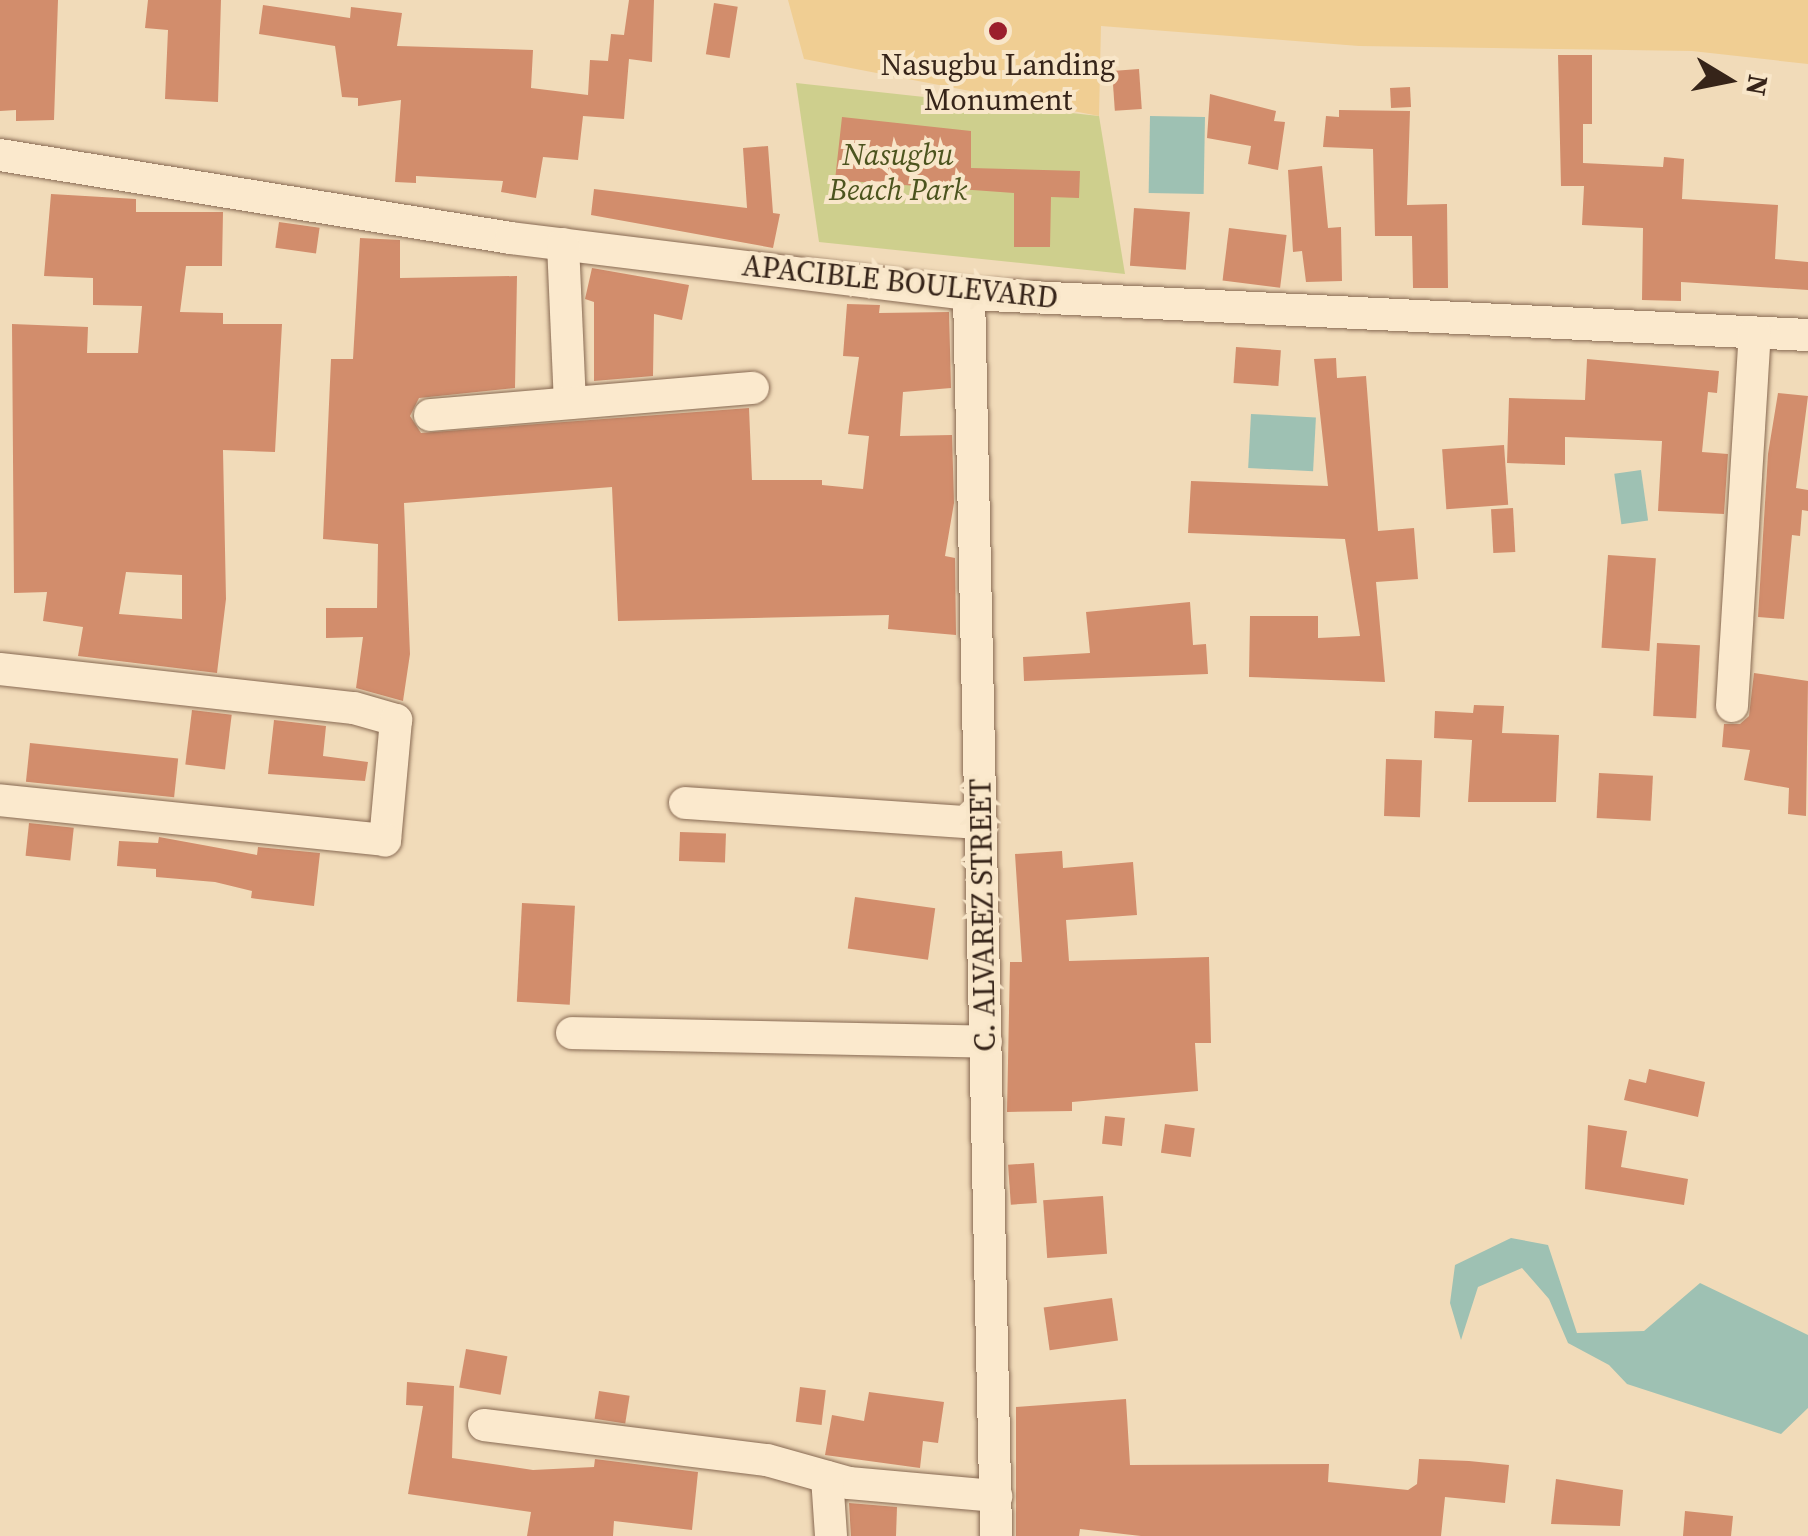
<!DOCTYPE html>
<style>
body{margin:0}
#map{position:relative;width:1808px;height:1536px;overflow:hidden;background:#f1dbb9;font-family:"Source Serif 4",serif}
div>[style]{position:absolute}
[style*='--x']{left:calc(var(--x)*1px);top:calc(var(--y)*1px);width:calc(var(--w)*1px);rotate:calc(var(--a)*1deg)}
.green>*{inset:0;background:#cecf8d}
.sand>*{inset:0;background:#f0ce93}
.water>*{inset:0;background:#9ec1b3;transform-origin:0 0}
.building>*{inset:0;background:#d28d6c;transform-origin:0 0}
.roads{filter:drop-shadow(0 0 2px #886a53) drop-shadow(0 0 2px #886a53)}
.minor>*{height:32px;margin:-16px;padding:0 16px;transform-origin:16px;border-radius:16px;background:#fbe9cd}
.dots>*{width:28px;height:28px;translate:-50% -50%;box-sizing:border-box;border:5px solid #f8e6c9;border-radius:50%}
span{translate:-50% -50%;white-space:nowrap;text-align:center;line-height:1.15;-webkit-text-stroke:8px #f8e6c9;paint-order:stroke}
.poi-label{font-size:30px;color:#362419}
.park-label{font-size:30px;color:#4c541e;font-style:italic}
.street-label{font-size:30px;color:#362419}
.north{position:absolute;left:1678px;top:30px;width:100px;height:100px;-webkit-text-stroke:8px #f8e6c9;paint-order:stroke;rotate:100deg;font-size:28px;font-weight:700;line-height:40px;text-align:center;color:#362419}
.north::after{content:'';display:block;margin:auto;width:35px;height:45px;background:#362419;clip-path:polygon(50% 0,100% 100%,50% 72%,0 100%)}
</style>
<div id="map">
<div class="green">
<i style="clip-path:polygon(796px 83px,1099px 116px,1125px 274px,819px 242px)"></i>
</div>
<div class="sand">
<i style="clip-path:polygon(788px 0,1808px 0,1808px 64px,1692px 51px,1359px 46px,1101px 26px,1099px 116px,804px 59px)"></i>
</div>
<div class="water">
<i style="left:1150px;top:116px;width:55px;height:77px;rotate:1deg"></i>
<i style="left:1251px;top:414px;width:65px;height:54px;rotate:3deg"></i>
<i style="left:1641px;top:470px;width:51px;height:27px;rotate:82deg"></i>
<i style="clip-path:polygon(1511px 1238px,1548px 1245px,1577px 1333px,1644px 1331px,1700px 1283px,1808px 1335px,1808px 1408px,1781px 1434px,1627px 1384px,1609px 1365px,1568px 1343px,1549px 1299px,1522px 1268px,1478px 1287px,1461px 1340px,1450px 1303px,1455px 1265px)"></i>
</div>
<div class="building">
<i style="clip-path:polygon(0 0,58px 0,54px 120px,16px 121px,16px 110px,0 111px)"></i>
<i style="clip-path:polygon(148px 0,221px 0,218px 102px,165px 99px,168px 30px,145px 28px)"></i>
<i style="clip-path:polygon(629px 0,654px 0,652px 62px,629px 59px,624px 119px,583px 116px,578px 160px,543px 157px,536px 198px,501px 192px,503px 181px,416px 176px,416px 183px,395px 182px,401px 100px,358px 106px,358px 98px,342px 97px,335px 46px,259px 34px,263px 5px,350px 18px,351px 7px,402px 13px,397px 46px,533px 50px,531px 88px,588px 95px,590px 60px,608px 61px,611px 34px,624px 35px)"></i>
<i style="left:714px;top:3px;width:24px;height:52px;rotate:9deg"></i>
<i style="clip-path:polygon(1558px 55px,1592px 55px,1592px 124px,1583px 124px,1583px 163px,1663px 167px,1664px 157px,1684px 159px,1682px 199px,1778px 205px,1775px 259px,1808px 262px,1808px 290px,1681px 282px,1681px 301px,1642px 300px,1643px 228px,1582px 225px,1584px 186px,1561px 186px)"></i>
<i style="left:1139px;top:69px;width:40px;height:27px;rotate:86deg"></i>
<i style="left:1410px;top:87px;width:20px;height:20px;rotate:87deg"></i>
<i style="clip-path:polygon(1210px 94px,1276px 111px,1274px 121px,1285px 122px,1278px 170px,1248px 164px,1251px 146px,1207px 138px)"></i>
<i style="clip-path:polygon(1339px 110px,1410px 111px,1407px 205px,1447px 204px,1448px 288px,1413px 288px,1412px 236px,1375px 236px,1373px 149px,1323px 147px,1326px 116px,1339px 117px)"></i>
<i style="clip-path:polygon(842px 117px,971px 131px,971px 168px,1080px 171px,1079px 198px,1051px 197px,1050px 247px,1014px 247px,1014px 193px,835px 180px)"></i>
<i style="clip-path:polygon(768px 146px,773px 213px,780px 214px,773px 248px,591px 215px,594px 189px,747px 208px,743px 148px)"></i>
<i style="clip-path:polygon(1322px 166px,1328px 228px,1341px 227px,1342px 281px,1306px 282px,1302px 251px,1293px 252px,1288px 170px)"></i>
<i style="clip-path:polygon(evenodd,51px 194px,136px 199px,136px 212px,223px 212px,222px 266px,186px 266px,180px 312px,223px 313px,223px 324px,282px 324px,275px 452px,223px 450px,226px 599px,217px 673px,78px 656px,83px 627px,43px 621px,47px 592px,14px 593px,12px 324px,88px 327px,87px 353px,138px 353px,142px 306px,93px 305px,93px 278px,44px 276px,51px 194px,126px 572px,182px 575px,182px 619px,119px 614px,126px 572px)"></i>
<i style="left:1134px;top:208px;width:56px;height:58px;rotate:4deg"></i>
<i style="left:279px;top:222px;width:41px;height:26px;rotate:8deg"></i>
<i style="left:1229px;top:228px;width:58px;height:53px;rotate:7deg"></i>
<i style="clip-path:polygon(360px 238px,400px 240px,400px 278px,517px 276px,515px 388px,419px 398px,410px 416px,421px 433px,749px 408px,752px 480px,822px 480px,822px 485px,863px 489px,869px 436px,848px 434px,859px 357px,843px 356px,847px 304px,880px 305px,879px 313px,949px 312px,951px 388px,903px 392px,900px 436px,952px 435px,954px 503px,945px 556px,955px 558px,956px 635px,888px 629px,889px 615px,618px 621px,612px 487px,404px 503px,410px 654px,403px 701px,356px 688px,363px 637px,326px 638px,326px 608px,377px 608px,378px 544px,323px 539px,331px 359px,353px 359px)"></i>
<i style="clip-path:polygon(592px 268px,689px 285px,682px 320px,654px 314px,653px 376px,594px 381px,594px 302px,585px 299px)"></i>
<i style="left:1236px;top:347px;width:45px;height:36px;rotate:4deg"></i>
<i style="clip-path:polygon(1336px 358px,1337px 378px,1366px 376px,1378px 531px,1414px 528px,1418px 579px,1376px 582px,1385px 682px,1249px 677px,1250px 616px,1318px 616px,1318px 638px,1360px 636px,1345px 539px,1188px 533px,1191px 481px,1328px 486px,1314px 359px)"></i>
<i style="clip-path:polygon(1587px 359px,1719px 371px,1717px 393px,1708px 392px,1702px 452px,1728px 454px,1724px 514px,1658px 511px,1662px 441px,1565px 437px,1565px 465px,1507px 463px,1509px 398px,1585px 400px)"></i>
<i style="clip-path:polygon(1778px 393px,1808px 396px,1796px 488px,1808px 490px,1808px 511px,1802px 510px,1800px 536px,1792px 535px,1784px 619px,1758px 617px,1768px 454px)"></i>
<i style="left:1504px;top:445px;width:60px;height:62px;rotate:86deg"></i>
<i style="left:1513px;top:508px;width:44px;height:22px;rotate:87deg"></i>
<i style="left:1608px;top:555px;width:48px;height:93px;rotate:4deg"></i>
<i style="clip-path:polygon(1190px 602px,1193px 645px,1206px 644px,1208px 674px,1024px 681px,1023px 657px,1090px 653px,1086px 612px)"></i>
<i style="left:1657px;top:643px;width:43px;height:73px;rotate:3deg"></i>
<i style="clip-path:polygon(1754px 673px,1808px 681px,1806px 816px,1788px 814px,1789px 788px,1744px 780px,1750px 750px,1722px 747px,1724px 724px,1740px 724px,1749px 716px)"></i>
<i style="clip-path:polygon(1474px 705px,1504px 706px,1502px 733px,1559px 735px,1556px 802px,1468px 802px,1472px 740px,1434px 738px,1435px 711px,1473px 713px)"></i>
<i style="left:192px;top:710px;width:40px;height:55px;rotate:7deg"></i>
<i style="clip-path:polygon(274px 720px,326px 726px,323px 756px,368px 762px,365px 781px,268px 774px)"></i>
<i style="left:30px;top:743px;width:149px;height:39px;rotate:6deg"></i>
<i style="left:1386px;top:759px;width:36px;height:57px;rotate:2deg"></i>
<i style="left:1599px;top:773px;width:54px;height:45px;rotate:3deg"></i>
<i style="left:29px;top:823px;width:45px;height:33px;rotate:6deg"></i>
<i style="left:680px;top:832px;width:46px;height:29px;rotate:2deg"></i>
<i style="clip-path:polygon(159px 837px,257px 855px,258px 847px,320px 853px,314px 906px,251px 898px,252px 891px,215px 882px,156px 877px,156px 869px,117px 866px,119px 841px,158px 843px)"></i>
<i style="clip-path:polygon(1062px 851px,1063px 868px,1133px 862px,1137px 915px,1066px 920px,1069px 961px,1209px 957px,1211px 1043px,1195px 1043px,1198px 1091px,1072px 1102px,1072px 1111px,1007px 1112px,1010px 962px,1022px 962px,1015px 854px)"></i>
<i style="left:855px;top:897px;width:81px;height:52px;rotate:8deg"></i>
<i style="left:522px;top:903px;width:53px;height:99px;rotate:3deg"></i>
<i style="clip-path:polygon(1649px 1069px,1705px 1082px,1698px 1117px,1624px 1100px,1629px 1079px,1646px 1083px)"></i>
<i style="left:1105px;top:1116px;width:20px;height:28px;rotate:6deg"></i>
<i style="left:1165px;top:1124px;width:30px;height:29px;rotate:8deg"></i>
<i style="clip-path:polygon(1588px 1125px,1627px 1131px,1621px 1167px,1688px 1179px,1684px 1205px,1585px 1189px)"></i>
<i style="left:1034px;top:1163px;width:40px;height:26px;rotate:86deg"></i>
<i style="left:1103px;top:1196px;width:58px;height:60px;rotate:86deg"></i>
<i style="left:1112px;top:1298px;width:43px;height:69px;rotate:82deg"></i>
<i style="left:466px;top:1349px;width:42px;height:39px;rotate:10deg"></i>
<i style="clip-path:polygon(407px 1382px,454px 1386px,452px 1458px,533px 1470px,594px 1467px,595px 1459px,698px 1472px,692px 1530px,614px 1521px,613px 1536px,527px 1536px,531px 1512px,408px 1494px,423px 1406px,406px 1405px)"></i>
<i style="left:800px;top:1387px;width:26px;height:35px;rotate:7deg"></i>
<i style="left:599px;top:1391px;width:31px;height:28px;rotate:9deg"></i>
<i style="clip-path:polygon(869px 1392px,944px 1402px,938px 1443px,923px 1441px,920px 1468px,825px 1455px,832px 1415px,864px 1421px)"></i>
<i style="clip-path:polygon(1126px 1399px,1130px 1465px,1329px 1464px,1328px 1482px,1408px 1490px,1417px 1484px,1419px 1459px,1469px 1461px,1509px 1465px,1505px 1503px,1445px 1497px,1441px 1536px,1141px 1536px,1080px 1529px,1079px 1536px,1016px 1536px,1016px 1407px)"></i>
<i style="clip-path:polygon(1556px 1479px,1623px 1490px,1620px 1526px,1551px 1524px)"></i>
<i style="clip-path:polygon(849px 1503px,897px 1507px,896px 1536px,851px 1536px)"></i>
<i style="clip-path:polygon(1685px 1511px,1733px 1516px,1731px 1536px,1683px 1536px)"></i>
</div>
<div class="roads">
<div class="minor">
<i style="--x:0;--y:155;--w:518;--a:9.23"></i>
<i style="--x:511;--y:238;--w:461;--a:7"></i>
<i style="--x:969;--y:294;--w:840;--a:2.8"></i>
<i style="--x:563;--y:244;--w:159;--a:87.5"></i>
<i style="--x:969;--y:294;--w:1242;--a:88.75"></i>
<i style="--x:430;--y:415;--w:324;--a:-4.8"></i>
<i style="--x:0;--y:669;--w:356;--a:6.3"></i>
<i style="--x:354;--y:708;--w:44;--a:15.9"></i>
<i style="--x:396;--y:720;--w:121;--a:95.2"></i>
<i style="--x:385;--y:840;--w:387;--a:-174.1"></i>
<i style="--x:1732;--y:706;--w:374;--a:-86.5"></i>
<i style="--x:685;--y:803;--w:297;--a:3.9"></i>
<i style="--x:572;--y:1033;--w:414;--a:1.2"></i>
<i style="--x:484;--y:1425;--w:285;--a:7.1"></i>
<i style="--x:767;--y:1460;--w:85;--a:15.7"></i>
<i style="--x:849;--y:1483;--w:148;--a:5.1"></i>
<i style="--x:827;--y:1477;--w:59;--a:86.1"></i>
</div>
</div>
<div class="dots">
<i style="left:998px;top:31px;background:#9b1f2c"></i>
</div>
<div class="poi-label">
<span style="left:998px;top:82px">Nasugbu Landing<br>Monument</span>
</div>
<div class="park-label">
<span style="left:898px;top:172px">Nasugbu<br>Beach Park</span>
</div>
<div class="street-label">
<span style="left:900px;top:282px;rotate:6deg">APACIBLE BOULEVARD</span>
<span style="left:983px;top:915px;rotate:-91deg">C. ALVAREZ STREET</span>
</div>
<div class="north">N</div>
</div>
